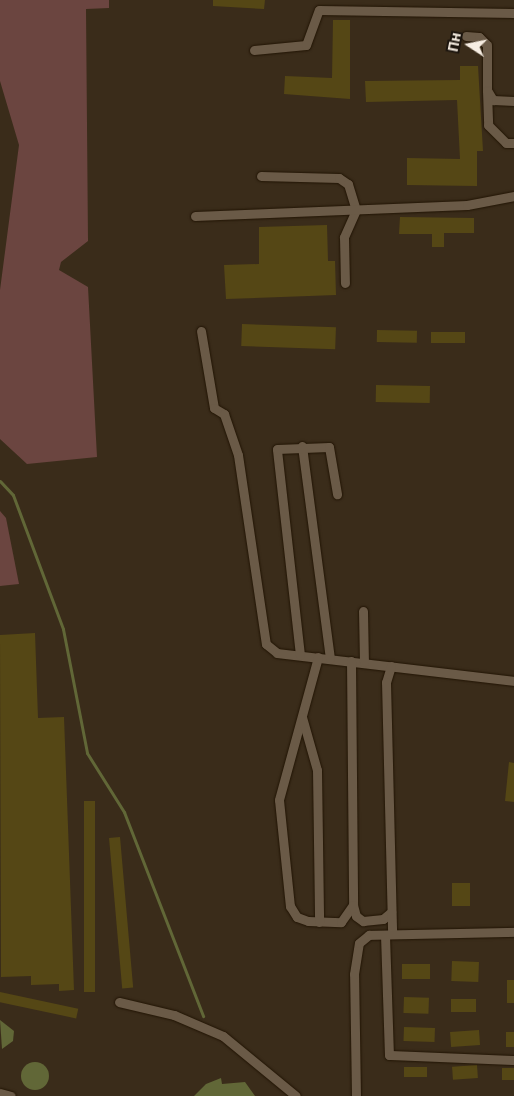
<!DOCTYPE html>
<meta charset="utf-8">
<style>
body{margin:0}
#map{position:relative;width:514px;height:1096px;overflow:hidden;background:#3a2c1a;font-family:"Open Sans",sans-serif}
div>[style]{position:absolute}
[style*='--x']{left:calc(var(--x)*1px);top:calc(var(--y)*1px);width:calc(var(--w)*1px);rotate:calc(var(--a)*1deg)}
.green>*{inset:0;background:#6b4540}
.water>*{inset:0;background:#616737}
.round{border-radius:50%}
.stream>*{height:3px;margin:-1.5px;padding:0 1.5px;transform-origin:1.5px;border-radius:1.5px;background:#616737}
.building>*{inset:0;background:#554715;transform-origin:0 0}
.roads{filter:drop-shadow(0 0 1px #211404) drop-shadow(0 0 1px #211404)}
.minor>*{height:9px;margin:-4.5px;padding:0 4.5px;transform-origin:4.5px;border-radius:4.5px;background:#6a5a47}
span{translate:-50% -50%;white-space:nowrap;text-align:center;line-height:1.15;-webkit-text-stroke:4.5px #1c150e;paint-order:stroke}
.north{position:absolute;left:444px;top:20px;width:50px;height:50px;-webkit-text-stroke:4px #1c150e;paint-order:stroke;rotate:281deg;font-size:14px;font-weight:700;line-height:20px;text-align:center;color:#f6ede2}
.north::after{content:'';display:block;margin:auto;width:18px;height:22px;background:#f6ede2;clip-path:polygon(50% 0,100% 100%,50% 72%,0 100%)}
</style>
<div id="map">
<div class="green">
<i style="clip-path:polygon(0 0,109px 0,109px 8px,86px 9px,88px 241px,61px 262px,59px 270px,88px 287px,97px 457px,27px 464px,0 439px,0 290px,19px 145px,0 81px)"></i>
<i style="clip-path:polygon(0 511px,6px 518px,19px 584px,0 586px)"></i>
</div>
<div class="water">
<i style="clip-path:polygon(0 1020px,14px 1031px,13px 1041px,2px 1049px)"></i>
<i class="round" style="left:21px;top:1062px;width:28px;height:28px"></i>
<i style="clip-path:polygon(221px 1078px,222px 1084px,245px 1082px,255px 1096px,194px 1096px,206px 1084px)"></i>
</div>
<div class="stream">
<i style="--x:0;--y:481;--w:19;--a:47"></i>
<i style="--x:13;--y:495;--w:143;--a:69.5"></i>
<i style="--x:63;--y:629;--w:126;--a:79"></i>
<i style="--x:87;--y:753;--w:70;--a:57.9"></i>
<i style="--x:124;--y:812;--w:219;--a:68.8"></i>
</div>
<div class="building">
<i style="clip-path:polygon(213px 0,265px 0,264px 9px,213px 6px)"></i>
<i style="clip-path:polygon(333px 20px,350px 20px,350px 99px,284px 94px,285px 76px,332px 78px)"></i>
<i style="clip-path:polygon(460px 66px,478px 66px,483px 151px,477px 151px,477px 186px,407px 185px,407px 158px,460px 159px,457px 100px,366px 102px,365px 81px,460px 80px)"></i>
<i style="clip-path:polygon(400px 217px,474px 218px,474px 233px,444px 233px,444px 247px,432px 247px,432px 234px,399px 234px)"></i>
<i style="clip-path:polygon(327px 225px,328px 261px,335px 261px,336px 295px,226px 299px,224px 265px,259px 264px,259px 227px)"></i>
<i style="left:242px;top:324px;width:94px;height:22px;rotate:2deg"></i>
<i style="left:377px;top:330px;width:40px;height:12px;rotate:1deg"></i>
<i style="left:431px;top:332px;width:34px;height:11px"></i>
<i style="left:376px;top:385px;width:54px;height:17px;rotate:1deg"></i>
<i style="clip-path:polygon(35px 633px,38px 718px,64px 717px,74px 990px,59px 991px,59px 984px,31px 985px,31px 976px,1px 977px,0 635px)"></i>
<i style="clip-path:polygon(509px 762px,514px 763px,514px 802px,505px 801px)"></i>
<i style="left:84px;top:801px;width:11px;height:191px"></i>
<i style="left:120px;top:837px;width:151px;height:11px;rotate:85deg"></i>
<i style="left:452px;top:883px;width:18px;height:23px"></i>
<i style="left:452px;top:961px;width:27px;height:20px;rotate:2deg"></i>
<i style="left:402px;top:964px;width:28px;height:15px"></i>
<i style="left:507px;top:980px;width:7px;height:23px"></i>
<i style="left:0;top:992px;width:80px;height:10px;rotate:12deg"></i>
<i style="left:404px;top:997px;width:25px;height:16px;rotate:2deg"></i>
<i style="left:476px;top:999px;width:13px;height:25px;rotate:90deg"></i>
<i style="left:404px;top:1027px;width:31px;height:14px;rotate:2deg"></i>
<i style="left:479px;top:1030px;width:15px;height:29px;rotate:86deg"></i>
<i style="left:506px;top:1032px;width:8px;height:15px"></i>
<i style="left:477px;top:1065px;width:13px;height:25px;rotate:86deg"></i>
<i style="left:404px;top:1067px;width:23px;height:10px"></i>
<i style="left:502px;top:1068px;width:12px;height:12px"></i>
</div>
<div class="roads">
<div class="minor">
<i style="--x:466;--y:36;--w:13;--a:4"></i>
<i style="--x:479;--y:37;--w:11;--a:45"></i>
<i style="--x:487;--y:45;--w:45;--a:90"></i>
<i style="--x:487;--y:90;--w:12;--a:59"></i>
<i style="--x:493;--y:100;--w:21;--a:3"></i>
<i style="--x:254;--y:50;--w:52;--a:-5.5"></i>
<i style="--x:306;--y:45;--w:37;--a:-70"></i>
<i style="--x:319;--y:10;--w:195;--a:0.9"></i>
<i style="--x:487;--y:91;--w:34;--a:88"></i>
<i style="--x:488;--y:125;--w:25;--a:45"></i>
<i style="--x:506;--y:143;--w:8;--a:0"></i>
<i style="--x:261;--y:176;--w:78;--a:1.5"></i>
<i style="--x:339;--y:178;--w:11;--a:34"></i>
<i style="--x:348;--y:184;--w:27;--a:73"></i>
<i style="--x:356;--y:210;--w:30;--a:114"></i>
<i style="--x:344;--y:237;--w:46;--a:88.8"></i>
<i style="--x:195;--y:216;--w:272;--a:-2.3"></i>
<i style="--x:467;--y:205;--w:48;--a:-10.8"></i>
<i style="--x:201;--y:331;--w:78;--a:80.4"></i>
<i style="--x:214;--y:408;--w:12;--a:31"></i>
<i style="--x:224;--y:414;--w:43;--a:71.1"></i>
<i style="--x:238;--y:455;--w:191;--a:81.6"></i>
<i style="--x:266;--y:644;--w:14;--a:39"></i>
<i style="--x:277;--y:653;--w:239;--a:6.7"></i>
<i style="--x:302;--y:446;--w:214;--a:82.5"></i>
<i style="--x:363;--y:611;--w:51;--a:88.9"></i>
<i style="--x:300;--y:655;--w:207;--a:-96.4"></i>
<i style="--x:277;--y:449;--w:52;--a:-2.2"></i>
<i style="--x:329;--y:447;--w:48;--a:80.3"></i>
<i style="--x:318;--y:657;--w:148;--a:105.3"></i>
<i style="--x:279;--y:800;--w:107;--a:84.1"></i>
<i style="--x:290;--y:906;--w:13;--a:58"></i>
<i style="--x:297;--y:917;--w:12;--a:20"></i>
<i style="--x:308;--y:921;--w:33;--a:2"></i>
<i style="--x:341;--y:922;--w:21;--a:-55"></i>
<i style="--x:351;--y:661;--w:244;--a:89.5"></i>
<i style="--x:353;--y:905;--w:11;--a:75"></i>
<i style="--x:356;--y:916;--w:9;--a:36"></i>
<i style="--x:363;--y:921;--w:20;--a:-6"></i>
<i style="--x:383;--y:919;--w:11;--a:-41"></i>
<i style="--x:391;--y:666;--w:17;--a:107"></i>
<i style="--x:386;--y:682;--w:252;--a:88.6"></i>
<i style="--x:302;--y:717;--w:55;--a:74.2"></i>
<i style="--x:317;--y:770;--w:152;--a:89.2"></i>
<i style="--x:385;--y:935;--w:120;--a:88.1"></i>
<i style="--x:389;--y:1055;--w:125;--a:2.3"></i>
<i style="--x:119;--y:1002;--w:57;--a:13.3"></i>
<i style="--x:174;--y:1015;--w:53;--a:23.2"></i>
<i style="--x:223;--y:1036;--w:94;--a:39.4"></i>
<i style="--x:0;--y:1093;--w:11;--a:15"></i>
<i style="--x:356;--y:1096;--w:122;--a:-90.9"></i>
<i style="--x:354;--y:974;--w:31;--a:-81"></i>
<i style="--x:359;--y:943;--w:13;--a:-39"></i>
<i style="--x:369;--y:935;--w:145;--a:-1.2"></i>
</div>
</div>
<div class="north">Пн</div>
</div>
